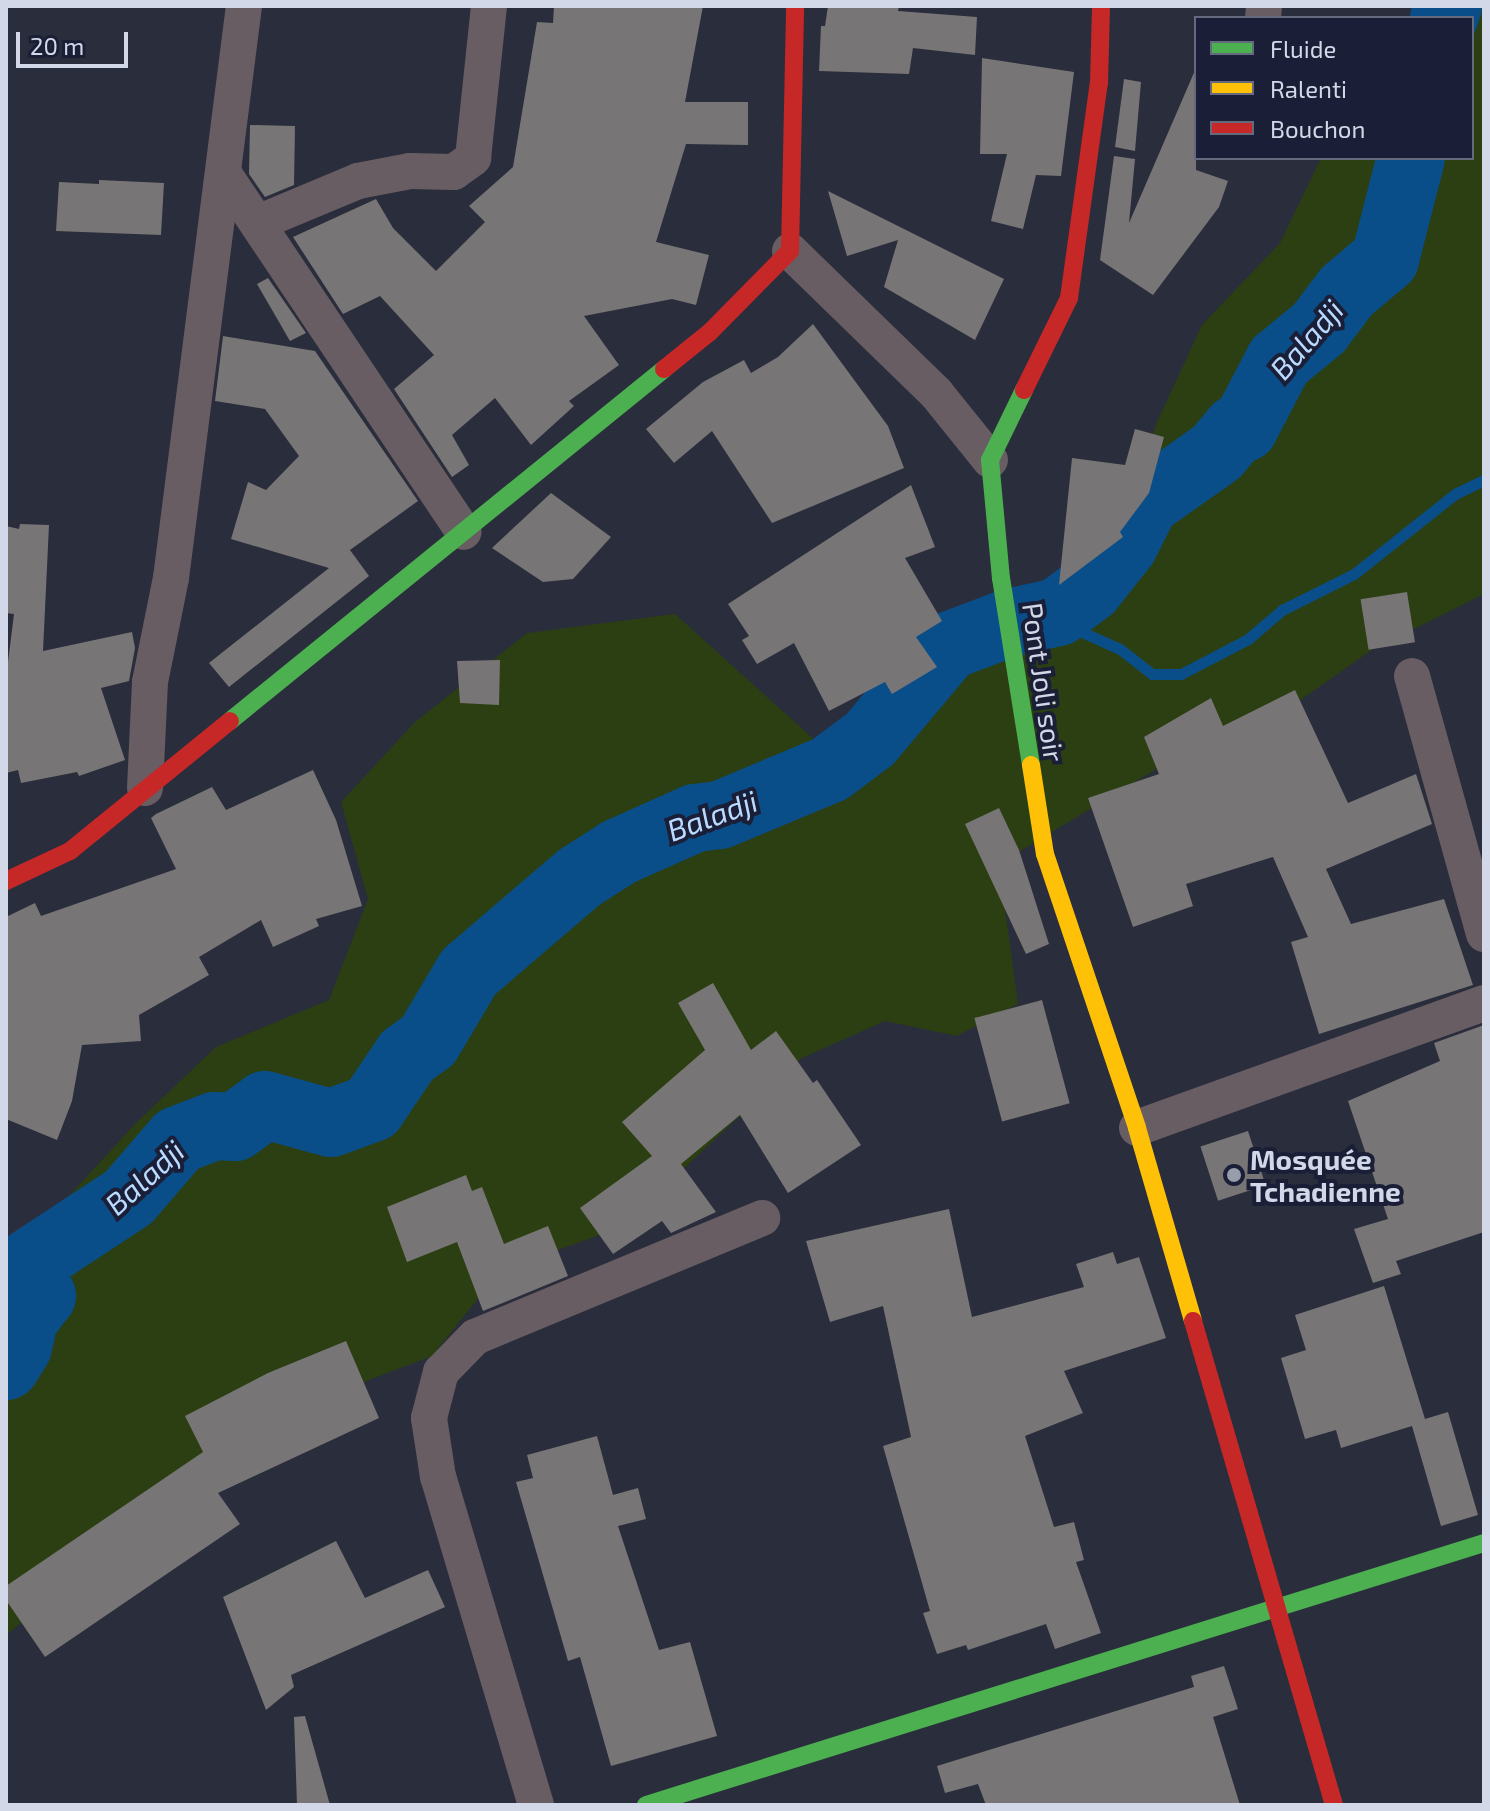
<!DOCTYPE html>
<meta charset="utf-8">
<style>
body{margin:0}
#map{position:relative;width:1490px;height:1811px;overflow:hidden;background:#2a2d3b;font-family:"Exo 2",sans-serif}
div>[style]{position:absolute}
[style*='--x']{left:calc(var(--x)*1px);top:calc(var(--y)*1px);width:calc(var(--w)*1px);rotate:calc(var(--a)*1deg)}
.green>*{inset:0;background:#2b3f12}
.stream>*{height:11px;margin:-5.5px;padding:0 5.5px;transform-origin:5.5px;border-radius:5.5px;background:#0a4e89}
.river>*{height:68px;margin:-34px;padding:0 34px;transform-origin:34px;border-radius:34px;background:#0a4e89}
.building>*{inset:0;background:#787576;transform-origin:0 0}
.street>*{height:36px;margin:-18px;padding:0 18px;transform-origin:18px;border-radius:18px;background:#685d63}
.fast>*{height:18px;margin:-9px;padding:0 9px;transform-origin:9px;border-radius:9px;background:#4caf50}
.slow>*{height:18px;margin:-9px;padding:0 9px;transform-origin:9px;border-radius:9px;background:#ffc107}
.jam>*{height:18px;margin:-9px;padding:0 9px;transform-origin:9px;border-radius:9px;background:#c62828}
.dots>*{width:22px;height:22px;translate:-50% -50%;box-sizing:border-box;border:4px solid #1a1f37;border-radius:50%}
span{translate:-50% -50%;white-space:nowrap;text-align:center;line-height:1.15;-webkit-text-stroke:8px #1a1f37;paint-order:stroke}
.street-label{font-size:28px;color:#d3d8e8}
.poi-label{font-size:28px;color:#d3d8e8;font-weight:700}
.left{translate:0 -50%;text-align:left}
.water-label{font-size:30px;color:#badaff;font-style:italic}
.frame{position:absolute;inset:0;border:8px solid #d3d8e8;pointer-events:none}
.legend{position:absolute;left:1194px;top:16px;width:280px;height:144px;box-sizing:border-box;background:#1a1f37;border:2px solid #64697e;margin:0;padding:10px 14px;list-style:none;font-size:24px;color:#d3d8e8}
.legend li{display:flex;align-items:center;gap:16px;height:40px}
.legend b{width:40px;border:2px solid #64697e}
.scale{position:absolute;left:16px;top:32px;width:112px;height:36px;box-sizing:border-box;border:4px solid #d3d8e8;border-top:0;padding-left:10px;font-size:24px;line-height:28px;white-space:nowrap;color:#d3d8e8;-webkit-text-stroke:6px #1a1f37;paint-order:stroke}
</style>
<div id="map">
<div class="green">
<i style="clip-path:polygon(1433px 6px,1484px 6px,1484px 594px,1370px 651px,1281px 714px,1216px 733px,999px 864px,1018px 1004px,957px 1036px,885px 1021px,802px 1058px,620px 1228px,501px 1270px,432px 1356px,285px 1412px,6px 1635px,6px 1243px,21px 1248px,136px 1123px,216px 1047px,329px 1000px,368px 899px,341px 802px,414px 723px,527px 633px,675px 614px,837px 760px,876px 744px,945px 689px,1065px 618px,1123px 518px,1157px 422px,1202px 325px,1280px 243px,1321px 158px,1472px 158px,1472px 18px,1432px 18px)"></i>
</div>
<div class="stream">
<i style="--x:1058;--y:612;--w:31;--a:40"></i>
<i style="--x:1082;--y:632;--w:42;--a:24.1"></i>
<i style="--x:1120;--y:649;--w:41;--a:38"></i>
<i style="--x:1152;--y:674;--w:29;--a:0"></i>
<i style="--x:1181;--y:674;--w:76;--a:-27.6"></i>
<i style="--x:1248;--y:639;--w:45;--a:-40.5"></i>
<i style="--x:1282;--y:610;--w:80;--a:-26.6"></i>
<i style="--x:1354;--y:574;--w:129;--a:-38.4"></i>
<i style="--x:1455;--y:494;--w:32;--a:-26"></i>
<i style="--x:6;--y:1269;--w:45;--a:36.9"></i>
</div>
<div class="river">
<i style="--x:1444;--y:18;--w:13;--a:-72"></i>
<i style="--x:6;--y:1366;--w:22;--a:-58"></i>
<i style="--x:18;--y:1347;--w:14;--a:-78"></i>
<i style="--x:21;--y:1333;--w:14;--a:-111"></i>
<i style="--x:16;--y:1320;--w:7;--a:63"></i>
<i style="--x:19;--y:1326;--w:38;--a:-53"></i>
<i style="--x:42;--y:1296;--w:30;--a:-143"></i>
<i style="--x:18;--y:1278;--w:15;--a:-58"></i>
<i style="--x:26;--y:1265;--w:123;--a:-33.4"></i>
<i style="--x:129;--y:1197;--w:75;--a:-49.3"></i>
<i style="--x:178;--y:1140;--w:39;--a:-21"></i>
<i style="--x:214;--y:1126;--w:21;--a:3"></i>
<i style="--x:235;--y:1127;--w:37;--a:-36"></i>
<i style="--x:265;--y:1105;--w:68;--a:15.3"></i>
<i style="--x:331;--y:1123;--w:44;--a:-20.1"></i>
<i style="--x:372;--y:1108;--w:63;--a:-56.1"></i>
<i style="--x:407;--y:1056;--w:26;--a:-36"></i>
<i style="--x:428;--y:1041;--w:80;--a:-59.3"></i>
<i style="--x:469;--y:972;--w:146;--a:-40.6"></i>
<i style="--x:580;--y:877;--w:46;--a:-32.7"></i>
<i style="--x:619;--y:852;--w:83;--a:-24.1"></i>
<i style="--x:695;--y:818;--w:25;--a:-7"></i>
<i style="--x:720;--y:815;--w:119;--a:-22.7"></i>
<i style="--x:830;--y:769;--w:50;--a:-36.9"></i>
<i style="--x:870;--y:739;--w:121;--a:-50"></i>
<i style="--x:948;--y:646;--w:65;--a:-20.7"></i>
<i style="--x:1009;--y:623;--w:50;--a:-12.7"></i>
<i style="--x:1058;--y:612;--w:39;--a:-37"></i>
<i style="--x:1089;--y:589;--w:56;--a:-51.5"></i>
<i style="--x:1124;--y:545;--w:47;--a:-63.4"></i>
<i style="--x:1145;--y:503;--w:88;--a:-35.3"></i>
<i style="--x:1217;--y:452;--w:30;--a:-50"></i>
<i style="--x:1236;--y:429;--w:8;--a:-7"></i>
<i style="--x:1244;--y:428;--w:76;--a:-62.4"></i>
<i style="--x:1279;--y:361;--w:52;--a:-39.5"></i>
<i style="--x:1319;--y:328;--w:46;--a:-52.9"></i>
<i style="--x:1347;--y:291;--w:50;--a:-40.1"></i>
<i style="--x:1385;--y:259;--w:104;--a:-75.6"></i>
</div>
<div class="building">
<i style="clip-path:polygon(554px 6px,703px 6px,685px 102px,748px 102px,748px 145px,686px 144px,656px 242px,709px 255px,696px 305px,672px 299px,584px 316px,619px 365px,569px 401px,574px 406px,531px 445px,495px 398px,452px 435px,469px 465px,452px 477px,394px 389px,434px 355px,380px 296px,343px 314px,293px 237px,376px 199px,393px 228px,436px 271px,485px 222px,469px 206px,513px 167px,537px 22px,553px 23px)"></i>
<i style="clip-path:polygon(828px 6px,899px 6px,898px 11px,977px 17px,975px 55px,913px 48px,909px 74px,819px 71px,821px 26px,825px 26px)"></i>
<i style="clip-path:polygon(982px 58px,1074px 72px,1061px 176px,1036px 175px,1023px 229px,991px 221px,1007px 154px,980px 154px)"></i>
<i style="clip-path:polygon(1196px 68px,1196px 170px,1228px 181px,1219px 207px,1153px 295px,1100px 260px,1114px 156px,1135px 159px,1129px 223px)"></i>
<i style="clip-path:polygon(1124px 79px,1141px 82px,1135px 151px,1115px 147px)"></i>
<i style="clip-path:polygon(250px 125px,295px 126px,294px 185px,265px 197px,249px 174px)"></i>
<i style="clip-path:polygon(99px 180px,164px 183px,161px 235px,56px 231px,59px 182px,99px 184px)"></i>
<i style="clip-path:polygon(828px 191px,1004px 279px,975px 340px,884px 287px,898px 240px,847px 256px)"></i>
<i style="clip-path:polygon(268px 278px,306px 333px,290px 341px,257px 284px)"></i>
<i style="clip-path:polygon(813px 324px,888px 426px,904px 468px,772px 523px,712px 431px,674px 463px,646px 429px,703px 382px,744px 360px,751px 373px,778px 357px)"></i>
<i style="clip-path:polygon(223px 336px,315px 351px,418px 501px,350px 550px,369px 576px,229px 687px,209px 663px,329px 568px,231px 539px,248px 482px,266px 490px,299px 456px,265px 409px,215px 401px)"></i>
<i style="clip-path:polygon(1135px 429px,1164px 437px,1149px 493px,1120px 532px,1123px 537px,1059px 585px,1072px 458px,1125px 465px)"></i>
<i style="clip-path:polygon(911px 485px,935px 547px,905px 558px,942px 621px,916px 637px,937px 667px,892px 694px,885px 682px,829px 711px,794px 643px,757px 664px,742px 640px,749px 636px,728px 604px)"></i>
<i style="clip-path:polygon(551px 493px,611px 537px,573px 579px,543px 582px,492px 548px)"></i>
<i style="clip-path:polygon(20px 524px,49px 525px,43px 651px,132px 632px,135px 648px,129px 681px,101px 688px,125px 760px,79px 776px,77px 772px,21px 783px,18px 770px,6px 773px,6px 678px,14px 614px,6px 613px,6px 526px,19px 529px)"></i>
<i style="left:1407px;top:592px;width:51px;height:47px;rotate:81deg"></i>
<i style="clip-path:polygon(500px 660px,499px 705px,460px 703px,457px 661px)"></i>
<i style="clip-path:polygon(1295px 690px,1348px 803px,1416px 774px,1432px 824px,1326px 869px,1351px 924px,1444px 899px,1473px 985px,1319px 1034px,1291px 942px,1308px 937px,1273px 857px,1186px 884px,1193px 906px,1133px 927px,1088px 798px,1159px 774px,1144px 737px,1211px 698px,1223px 726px)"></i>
<i style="clip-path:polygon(313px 770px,336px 820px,362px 906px,316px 919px,319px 926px,273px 947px,261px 920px,199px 957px,209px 975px,139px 1015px,141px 1041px,82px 1045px,72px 1101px,57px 1140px,6px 1119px,6px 917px,35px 903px,41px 916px,176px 869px,151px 818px,156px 814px,212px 787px,226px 810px)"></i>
<i style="clip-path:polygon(999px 808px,1019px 850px,1049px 944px,1026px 954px,965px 824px)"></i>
<i style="clip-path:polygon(713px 983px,751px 1050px,776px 1031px,813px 1083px,817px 1080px,861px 1145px,788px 1193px,740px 1115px,681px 1164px,716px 1212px,671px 1233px,662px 1221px,613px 1254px,580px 1208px,652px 1156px,622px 1122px,705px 1050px,678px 1003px)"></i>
<i style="left:1042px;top:1000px;width:107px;height:70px;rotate:75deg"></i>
<i style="clip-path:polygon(1484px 1025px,1484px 1232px,1396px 1261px,1401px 1274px,1373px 1283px,1354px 1229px,1388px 1219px,1348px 1101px,1440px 1061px,1434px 1043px)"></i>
<i style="left:1248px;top:1131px;width:57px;height:50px;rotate:72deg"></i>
<i style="clip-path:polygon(466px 1175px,472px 1191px,482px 1187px,504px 1244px,548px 1226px,568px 1276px,483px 1311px,457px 1242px,407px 1262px,387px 1207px)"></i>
<i style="clip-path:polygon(949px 1209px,972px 1317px,1084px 1287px,1076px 1264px,1113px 1252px,1117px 1264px,1139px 1257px,1166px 1338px,1064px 1371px,1083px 1413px,1025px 1436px,1054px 1527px,1074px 1522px,1084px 1560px,1076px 1562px,1101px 1633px,1055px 1649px,1046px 1624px,968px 1650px,966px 1645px,937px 1654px,923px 1613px,930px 1611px,883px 1446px,911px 1437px,883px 1306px,830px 1322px,806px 1241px)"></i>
<i style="clip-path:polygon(1384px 1286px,1425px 1419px,1448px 1412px,1478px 1515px,1441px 1526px,1412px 1426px,1341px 1448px,1336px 1430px,1305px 1439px,1281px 1358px,1306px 1350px,1295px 1315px)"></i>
<i style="clip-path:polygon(346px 1341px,379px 1418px,218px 1493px,240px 1524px,45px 1657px,6px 1600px,6px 1586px,203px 1452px,185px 1416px,268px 1373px)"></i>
<i style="clip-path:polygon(597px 1436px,613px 1495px,638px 1488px,646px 1519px,618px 1526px,659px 1650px,690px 1642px,717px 1736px,611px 1766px,580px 1657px,568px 1661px,516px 1482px,533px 1478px,527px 1455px)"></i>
<i style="clip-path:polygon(336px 1541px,365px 1598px,428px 1570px,445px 1607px,291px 1675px,294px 1687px,266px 1710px,223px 1597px)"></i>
<i style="clip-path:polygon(1224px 1666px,1238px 1709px,1213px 1717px,1240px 1805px,986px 1805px,978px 1784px,945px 1793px,937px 1766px,1194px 1687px,1191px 1676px)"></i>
<i style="clip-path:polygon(305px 1716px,330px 1805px,297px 1805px,294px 1717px)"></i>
</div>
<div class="street">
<i style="--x:1263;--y:18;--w:12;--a:-85"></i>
<i style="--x:226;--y:177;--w:427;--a:56.2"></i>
<i style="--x:260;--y:222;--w:106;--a:-22.7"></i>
<i style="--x:358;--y:181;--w:53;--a:-10.9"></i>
<i style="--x:410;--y:171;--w:44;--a:1.3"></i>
<i style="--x:454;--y:172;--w:24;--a:-36"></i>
<i style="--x:473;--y:158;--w:153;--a:-84"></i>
<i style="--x:790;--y:251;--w:204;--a:44.2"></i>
<i style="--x:936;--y:393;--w:86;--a:51.1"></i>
<i style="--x:1412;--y:676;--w:268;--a:74.4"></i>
<i style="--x:145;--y:788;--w:106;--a:-87.3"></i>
<i style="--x:150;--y:682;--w:106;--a:-78.6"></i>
<i style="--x:171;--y:578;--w:577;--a:-82.73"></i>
<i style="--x:1137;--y:1128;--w:369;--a:-19.8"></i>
<i style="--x:536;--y:1805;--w:342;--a:-106.6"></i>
<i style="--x:438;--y:1477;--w:60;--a:-98.7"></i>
<i style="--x:429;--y:1418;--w:48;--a:-75.4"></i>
<i style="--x:441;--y:1372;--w:49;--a:-45.8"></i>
<i style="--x:475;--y:1337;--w:311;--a:-22.5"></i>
</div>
<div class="fast">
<i style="--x:1024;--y:390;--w:78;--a:115.9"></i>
<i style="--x:990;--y:460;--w:119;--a:84.7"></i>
<i style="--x:1001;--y:578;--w:189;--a:80.9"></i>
<i style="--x:230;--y:721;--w:559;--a:-39.04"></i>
<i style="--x:646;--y:1805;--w:878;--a:-17.36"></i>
</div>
<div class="slow">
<i style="--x:1031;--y:765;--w:90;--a:81.1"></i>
<i style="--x:1045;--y:854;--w:289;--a:71.4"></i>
<i style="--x:1137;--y:1128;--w:201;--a:73.8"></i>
</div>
<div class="jam">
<i style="--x:664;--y:369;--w:59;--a:-38.8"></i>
<i style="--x:710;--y:332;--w:114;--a:-45.4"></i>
<i style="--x:790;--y:251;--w:245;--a:-88.8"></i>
<i style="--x:1024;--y:390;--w:102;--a:-63.9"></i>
<i style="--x:1069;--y:298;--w:217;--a:-82.1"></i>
<i style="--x:1099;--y:83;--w:77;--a:-88.5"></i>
<i style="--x:6;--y:881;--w:71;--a:-25.1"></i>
<i style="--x:70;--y:851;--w:206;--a:-39.1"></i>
<i style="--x:1193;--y:1321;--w:504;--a:73.76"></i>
</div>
<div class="dots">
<i style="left:1234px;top:1175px;background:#989cab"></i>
</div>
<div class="street-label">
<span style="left:1044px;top:682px;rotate:82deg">Pont Joli soir</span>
</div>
<div class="poi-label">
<span class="left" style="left:1250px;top:1175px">Mosquée<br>Tchadienne</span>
</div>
<div class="water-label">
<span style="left:1306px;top:339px;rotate:-49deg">Baladji</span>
<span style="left:712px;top:815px;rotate:-20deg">Baladji</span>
<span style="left:144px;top:1177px;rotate:-42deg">Baladji</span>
</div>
<div class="frame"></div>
<ul class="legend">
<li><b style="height:10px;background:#4caf50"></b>Fluide</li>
<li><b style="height:10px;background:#ffc107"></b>Ralenti</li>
<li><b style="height:10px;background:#c62828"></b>Bouchon</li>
</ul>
<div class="scale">20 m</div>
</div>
